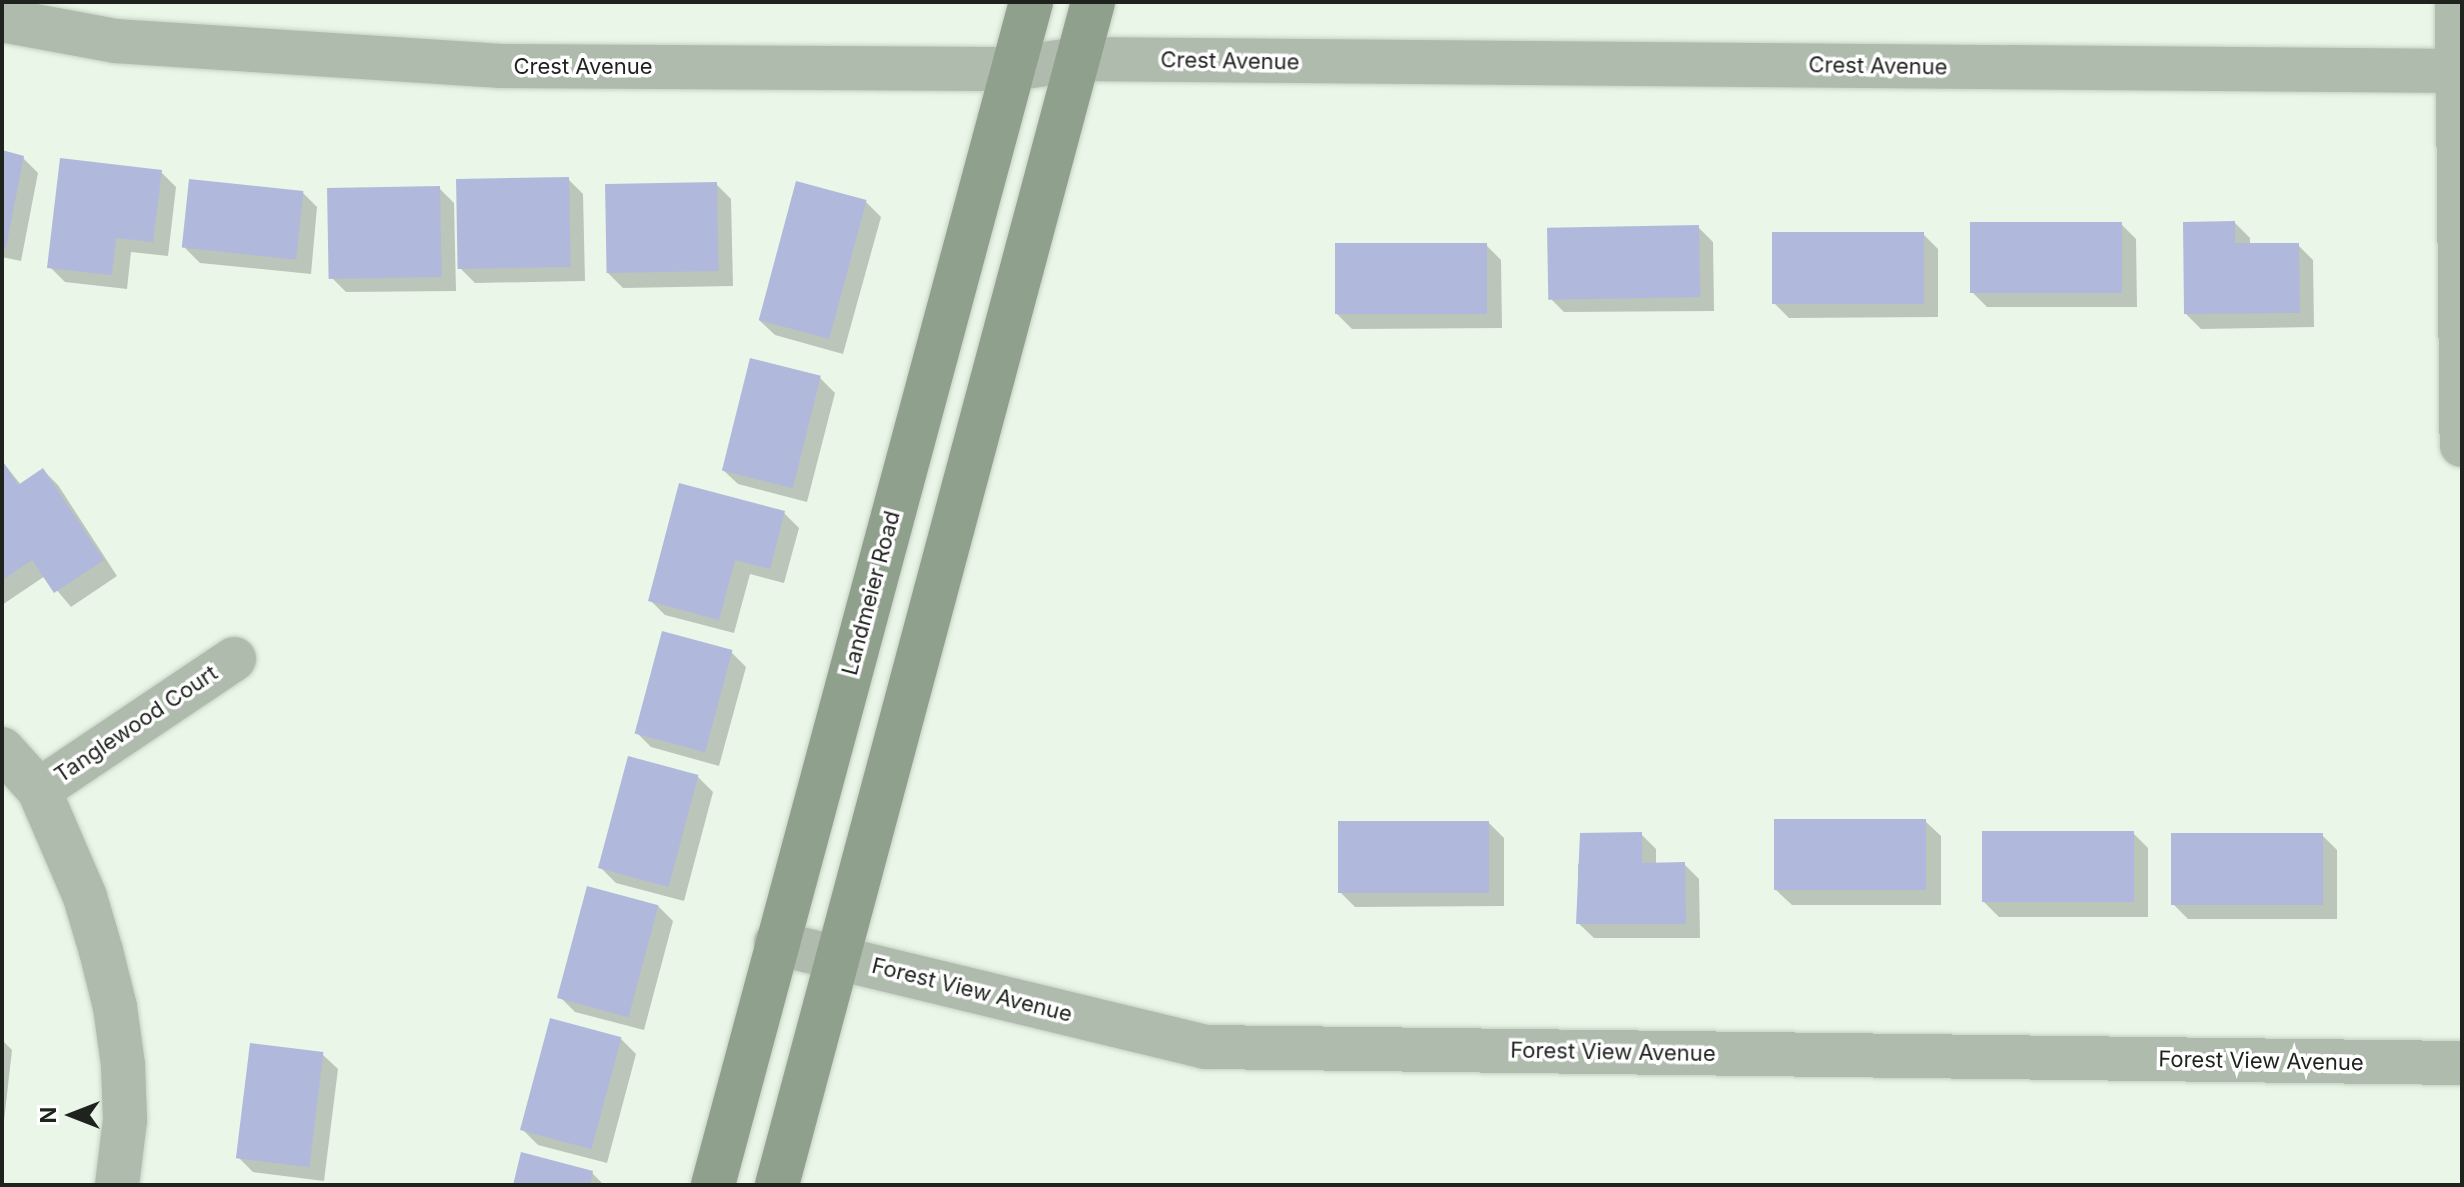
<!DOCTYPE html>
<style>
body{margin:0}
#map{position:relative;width:2464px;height:1187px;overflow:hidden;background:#eaf7e8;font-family:Inter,sans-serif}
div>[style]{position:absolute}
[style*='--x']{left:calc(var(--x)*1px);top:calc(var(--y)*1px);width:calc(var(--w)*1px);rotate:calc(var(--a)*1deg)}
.shadow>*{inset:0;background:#0003}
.building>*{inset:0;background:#b0b9dc;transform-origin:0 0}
.roads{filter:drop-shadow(0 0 2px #c5d1c4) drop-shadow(0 0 2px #c5d1c4)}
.street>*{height:44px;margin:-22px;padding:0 22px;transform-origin:22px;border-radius:22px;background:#afbbad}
.secondary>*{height:44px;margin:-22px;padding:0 22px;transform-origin:22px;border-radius:22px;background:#8fa08c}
span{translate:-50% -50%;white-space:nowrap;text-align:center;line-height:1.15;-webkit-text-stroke:7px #fff;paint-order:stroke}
.street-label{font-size:22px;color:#1f231e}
.frame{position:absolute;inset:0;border:4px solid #1f231e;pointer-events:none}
.north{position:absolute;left:32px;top:1075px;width:80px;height:80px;-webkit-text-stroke:6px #fff;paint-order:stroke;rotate:270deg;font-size:22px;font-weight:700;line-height:32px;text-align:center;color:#1f231e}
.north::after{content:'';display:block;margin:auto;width:28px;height:36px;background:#1f231e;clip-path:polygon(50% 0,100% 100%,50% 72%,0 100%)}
</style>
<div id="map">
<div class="shadow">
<i style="clip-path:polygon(2px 153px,23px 158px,38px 173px,21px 261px,2px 257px)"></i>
<i style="clip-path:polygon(161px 172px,176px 187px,168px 256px,131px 252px,127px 289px,65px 282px,50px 267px)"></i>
<i style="clip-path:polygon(568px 179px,583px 194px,585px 281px,475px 283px,460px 268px)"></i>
<i style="clip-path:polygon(716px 184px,731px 199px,733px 286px,623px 288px,608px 273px)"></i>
<i style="clip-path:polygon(439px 188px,454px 203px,456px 291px,346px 292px,331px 277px)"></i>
<i style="clip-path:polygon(302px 192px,317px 207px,311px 274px,200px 263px,185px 248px)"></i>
<i style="clip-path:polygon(866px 202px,881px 217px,843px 354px,775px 335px,759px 320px)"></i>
<i style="clip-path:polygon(2235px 223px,2250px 238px,2250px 245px,2298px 245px,2313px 260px,2314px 327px,2201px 329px,2186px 314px)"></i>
<i style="clip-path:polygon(2121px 224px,2136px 239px,2137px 307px,1987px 307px,1972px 292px)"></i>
<i style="clip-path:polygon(1698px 227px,1713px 242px,1714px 311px,1564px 312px,1549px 297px)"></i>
<i style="clip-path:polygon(1923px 234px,1938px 249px,1938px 317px,1789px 318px,1774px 303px)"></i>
<i style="clip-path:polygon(1486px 245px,1501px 260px,1502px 328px,1352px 329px,1337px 314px)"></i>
<i style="clip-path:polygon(820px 378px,835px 393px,807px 502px,738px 484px,722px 469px)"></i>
<i style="clip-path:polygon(2px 461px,21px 485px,43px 470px,58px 485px,117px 576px,71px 607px,45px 576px,2px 605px)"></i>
<i style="clip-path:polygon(784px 513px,799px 528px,784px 583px,750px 574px,734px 633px,665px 615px,650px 600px)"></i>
<i style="clip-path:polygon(731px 652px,746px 667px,719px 766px,651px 747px,636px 732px)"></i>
<i style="clip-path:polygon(698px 777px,713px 792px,684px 901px,616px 883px,601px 868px)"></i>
<i style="clip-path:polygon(1925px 821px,1941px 836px,1941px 905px,1792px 905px,1776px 890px)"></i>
<i style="clip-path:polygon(1489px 823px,1504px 838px,1504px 906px,1355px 907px,1340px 892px)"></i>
<i style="clip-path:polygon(2133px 833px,2148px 848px,2148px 917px,1999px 917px,1984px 902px)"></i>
<i style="clip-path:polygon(1641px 834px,1656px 849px,1656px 864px,1684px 864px,1699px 879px,1700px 938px,1594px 938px,1578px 923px,1578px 864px)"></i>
<i style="clip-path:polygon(2322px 835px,2337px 850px,2337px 919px,2188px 919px,2173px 904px)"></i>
<i style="clip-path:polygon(658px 906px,673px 921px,644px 1030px,575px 1012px,560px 997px)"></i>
<i style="clip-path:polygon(621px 1039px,636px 1054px,607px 1163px,538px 1145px,523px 1130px)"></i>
<i style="clip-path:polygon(2px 1040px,12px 1050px,2px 1139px)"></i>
<i style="clip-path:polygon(322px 1054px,338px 1069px,324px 1181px,253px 1172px,238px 1157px)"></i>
<i style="clip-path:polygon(592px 1173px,604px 1185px,515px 1185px)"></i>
</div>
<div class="building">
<i style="clip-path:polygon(2px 150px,24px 156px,6px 247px,2px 246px)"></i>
<i style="clip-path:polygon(60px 158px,162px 170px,153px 242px,116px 238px,112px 275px,47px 268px)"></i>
<i style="left:569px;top:177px;width:90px;height:113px;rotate:89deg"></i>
<i style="left:189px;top:179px;width:115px;height:69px;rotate:6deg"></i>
<i style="left:796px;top:181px;width:73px;height:144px;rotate:15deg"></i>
<i style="left:717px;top:182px;width:89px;height:112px;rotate:89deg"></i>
<i style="left:440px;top:186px;width:91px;height:113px;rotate:89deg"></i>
<i style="clip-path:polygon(2235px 221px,2235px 243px,2299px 243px,2300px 313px,2184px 314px,2183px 222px)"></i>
<i style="left:1970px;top:222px;width:152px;height:71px"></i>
<i style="left:1699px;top:225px;width:72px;height:152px;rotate:89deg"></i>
<i style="left:1772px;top:232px;width:152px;height:72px"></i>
<i style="left:1335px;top:243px;width:152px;height:71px"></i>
<i style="left:750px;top:358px;width:73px;height:116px;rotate:14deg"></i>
<i style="clip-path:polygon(2px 460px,18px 485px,43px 468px,104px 560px,54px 593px,32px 560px,2px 580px)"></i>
<i style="clip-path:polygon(679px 483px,785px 511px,770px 569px,735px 560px,719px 620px,648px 601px)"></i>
<i style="left:662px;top:631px;width:73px;height:106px;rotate:15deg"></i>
<i style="left:628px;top:756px;width:73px;height:116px;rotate:15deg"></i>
<i style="left:1926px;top:819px;width:71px;height:152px;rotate:90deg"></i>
<i style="left:1338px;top:821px;width:151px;height:72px"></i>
<i style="left:2134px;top:831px;width:71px;height:152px;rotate:90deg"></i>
<i style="clip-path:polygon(1642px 832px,1642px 863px,1685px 862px,1686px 924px,1576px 924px,1580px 833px)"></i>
<i style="left:2323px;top:833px;width:72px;height:152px;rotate:90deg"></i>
<i style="left:587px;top:886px;width:74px;height:116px;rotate:15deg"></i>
<i style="left:550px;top:1018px;width:74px;height:116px;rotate:15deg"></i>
<i style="left:250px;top:1043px;width:74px;height:116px;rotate:7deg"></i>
<i style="clip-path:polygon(521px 1152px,593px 1171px,590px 1185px,513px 1185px)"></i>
</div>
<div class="roads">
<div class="street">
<i style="--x:2457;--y:2;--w:443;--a:89.4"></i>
<i style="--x:2;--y:20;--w:115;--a:10.5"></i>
<i style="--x:115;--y:41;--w:387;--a:3.7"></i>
<i style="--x:501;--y:66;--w:512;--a:0.34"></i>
<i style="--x:1013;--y:69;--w:65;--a:-8.9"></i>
<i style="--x:1077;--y:59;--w:1385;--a:0.5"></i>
<i style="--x:2;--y:749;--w:55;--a:47.9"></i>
<i style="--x:39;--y:790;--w:116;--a:66.7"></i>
<i style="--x:85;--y:897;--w:56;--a:73.5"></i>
<i style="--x:101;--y:951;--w:58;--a:76"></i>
<i style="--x:115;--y:1007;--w:59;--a:82.1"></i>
<i style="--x:123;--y:1065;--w:55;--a:87.9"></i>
<i style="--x:125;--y:1120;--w:65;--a:97"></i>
<i style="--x:39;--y:790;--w:235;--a:-33.9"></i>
<i style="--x:776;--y:943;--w:441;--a:13.6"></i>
<i style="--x:1205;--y:1047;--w:1257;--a:0.73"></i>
</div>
<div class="secondary">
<i style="--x:713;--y:1185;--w:1225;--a:-74.95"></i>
<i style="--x:777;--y:1185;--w:1224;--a:-75.04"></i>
</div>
</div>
<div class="street-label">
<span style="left:1230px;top:61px;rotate:1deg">Crest Avenue</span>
<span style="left:1878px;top:66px;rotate:1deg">Crest Avenue</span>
<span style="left:583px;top:67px">Crest Avenue</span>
<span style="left:871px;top:593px;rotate:-75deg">Landmeier Road</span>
<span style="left:136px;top:724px;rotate:-34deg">Tanglewood Court</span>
<span style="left:972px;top:990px;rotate:14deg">Forest View Avenue</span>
<span style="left:1613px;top:1052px;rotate:1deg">Forest View Avenue</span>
<span style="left:2261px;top:1061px;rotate:1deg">Forest View Avenue</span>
</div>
<div class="frame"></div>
<div class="north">N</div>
</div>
